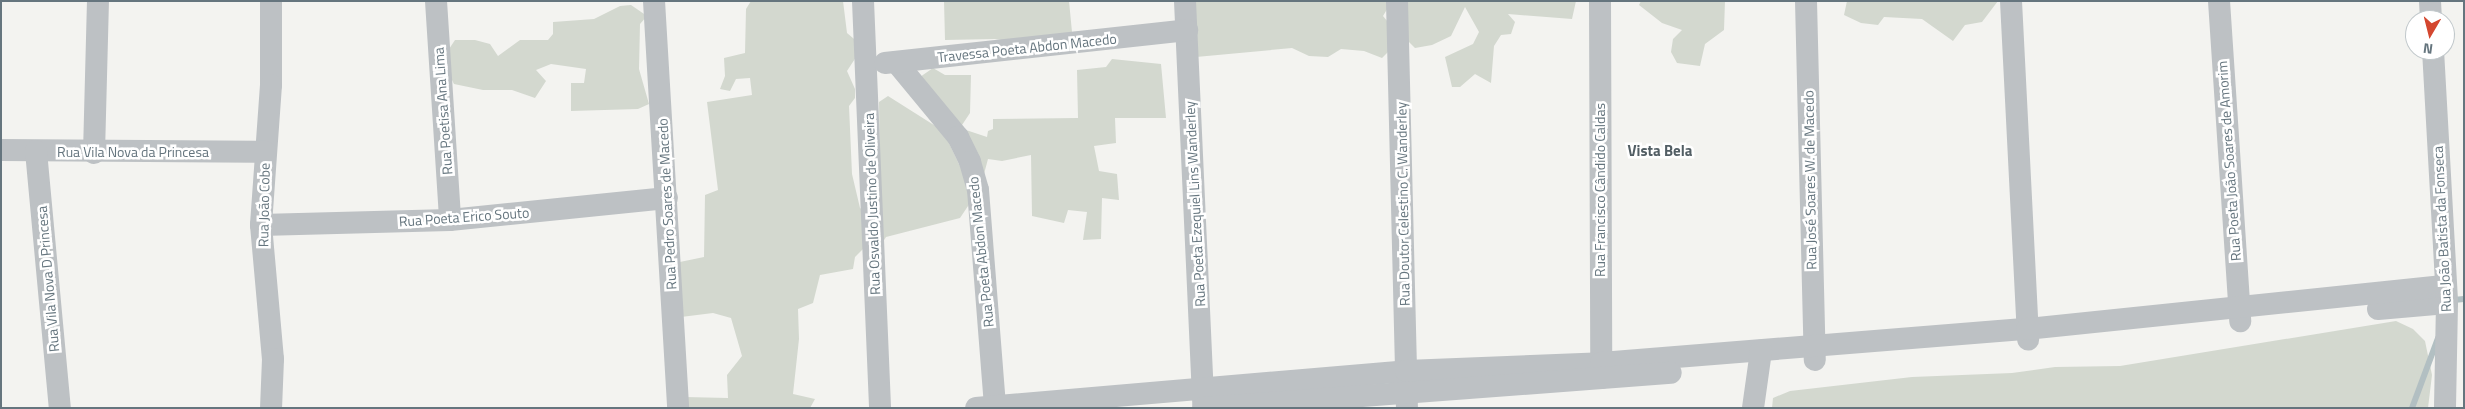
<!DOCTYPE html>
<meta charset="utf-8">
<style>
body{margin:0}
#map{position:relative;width:2465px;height:409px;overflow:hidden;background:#f3f3f0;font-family:"Titillium Web",sans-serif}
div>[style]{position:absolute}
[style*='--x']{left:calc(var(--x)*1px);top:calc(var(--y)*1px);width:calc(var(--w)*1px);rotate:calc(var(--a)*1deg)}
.green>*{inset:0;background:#d3d8cf}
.stream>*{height:6px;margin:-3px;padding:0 3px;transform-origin:3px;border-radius:3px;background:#b2bfc2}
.minor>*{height:22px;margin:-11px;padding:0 11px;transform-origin:11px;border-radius:11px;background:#bdc1c4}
span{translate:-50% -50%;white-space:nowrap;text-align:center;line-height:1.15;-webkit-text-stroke:5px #fff;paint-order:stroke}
.street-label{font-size:14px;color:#65757e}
.neighbourhood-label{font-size:15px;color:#525e64;font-weight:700}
.frame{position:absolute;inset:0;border:2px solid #65757e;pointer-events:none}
.north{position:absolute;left:2405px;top:10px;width:50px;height:50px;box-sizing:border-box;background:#fff;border:1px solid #c1c8cb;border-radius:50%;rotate:188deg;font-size:14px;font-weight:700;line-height:20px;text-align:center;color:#65757e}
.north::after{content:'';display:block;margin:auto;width:18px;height:22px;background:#d4472f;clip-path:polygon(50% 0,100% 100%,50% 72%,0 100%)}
</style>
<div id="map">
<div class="green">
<i style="clip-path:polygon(751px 1px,843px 1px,847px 33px,860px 44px,860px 51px,847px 71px,855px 89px,855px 98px,849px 106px,852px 174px,860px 208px,867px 213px,872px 240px,855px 257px,853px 269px,820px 275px,813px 303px,798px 309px,799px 339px,793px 394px,815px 399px,810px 408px,682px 408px,685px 397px,728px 398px,727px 375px,742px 356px,731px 318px,713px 313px,681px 317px,675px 263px,704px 257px,705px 195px,718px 190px,707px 102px,752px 95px,750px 78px,736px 79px,730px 91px,720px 89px,725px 76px,724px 58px,745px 53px,746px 9px)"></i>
<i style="clip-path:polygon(944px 1px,1069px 1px,1072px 32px,1020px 43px,995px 39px,945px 40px)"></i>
<i style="clip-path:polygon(1194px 1px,1392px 1px,1383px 16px,1393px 28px,1389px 51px,1382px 58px,1364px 51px,1341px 49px,1328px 57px,1309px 56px,1292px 48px,1196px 57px)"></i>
<i style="clip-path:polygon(1400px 1px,1576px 1px,1572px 19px,1508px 14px,1515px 22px,1511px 34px,1501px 35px,1494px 46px,1491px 83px,1475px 74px,1460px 87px,1452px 87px,1445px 57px,1473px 44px,1479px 32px,1465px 7px,1451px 36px,1432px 45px,1415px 48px,1408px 41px)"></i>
<i style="clip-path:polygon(1641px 1px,1725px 1px,1724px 30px,1705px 44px,1700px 66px,1677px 63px,1671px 52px,1673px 39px,1682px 30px,1662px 23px,1639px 5px)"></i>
<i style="clip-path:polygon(1847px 1px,1998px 1px,1982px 22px,1965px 25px,1953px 41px,1922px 19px,1884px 17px,1878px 25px,1861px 23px,1844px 15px)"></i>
<i style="clip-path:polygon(631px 5px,647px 16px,640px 24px,639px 69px,649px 104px,638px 109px,571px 111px,571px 83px,584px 83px,586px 69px,551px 64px,536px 70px,546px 81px,535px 98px,512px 90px,483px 90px,454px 84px,449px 74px,447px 52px,455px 40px,475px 40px,490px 44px,498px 56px,520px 40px,548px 40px,553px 34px,553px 22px,594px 19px,620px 6px)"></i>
<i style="clip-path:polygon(1112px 59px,1161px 64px,1166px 118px,1115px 118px,1116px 143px,1094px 146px,1099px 171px,1117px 174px,1119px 200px,1102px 198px,1101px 239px,1083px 240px,1087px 212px,1068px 210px,1064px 223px,1032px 216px,1031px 155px,1002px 161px,988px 159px,984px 174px,966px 130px,987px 137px,988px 131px,993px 129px,993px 119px,1078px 118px,1077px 70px,1106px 67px)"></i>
<i style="clip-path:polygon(933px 68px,945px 75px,971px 75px,970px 113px,960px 128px,920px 77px)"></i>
<i style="clip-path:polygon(888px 96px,937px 127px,947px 139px,968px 183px,972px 200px,960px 218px,886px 237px,881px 245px,879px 102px)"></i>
<i style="clip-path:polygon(2396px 321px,2413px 329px,2425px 341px,2432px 375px,2428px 408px,1772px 408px,1773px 398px,1790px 391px,1912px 377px,2012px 373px,2055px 367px,2120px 366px)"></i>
</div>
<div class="stream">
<i style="--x:2452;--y:303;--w:3;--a:-72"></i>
<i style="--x:2453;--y:300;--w:11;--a:-5"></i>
<i style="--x:2412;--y:408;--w:75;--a:-69.6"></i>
</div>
<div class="minor">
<i style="--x:271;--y:1;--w:84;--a:90"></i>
<i style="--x:271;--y:85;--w:140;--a:94.1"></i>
<i style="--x:261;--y:225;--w:135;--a:84.9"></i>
<i style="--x:273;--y:359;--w:49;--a:92.3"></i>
<i style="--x:436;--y:1;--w:219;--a:86.3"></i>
<i style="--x:654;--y:1;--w:408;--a:86.6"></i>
<i style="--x:863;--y:1;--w:407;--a:87.6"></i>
<i style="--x:1185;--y:1;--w:403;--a:87.4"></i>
<i style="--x:1397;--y:1;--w:407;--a:88.6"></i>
<i style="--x:1600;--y:1;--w:377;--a:89.8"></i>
<i style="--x:1806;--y:1;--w:359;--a:88.6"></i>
<i style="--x:2011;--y:1;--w:339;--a:87.1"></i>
<i style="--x:2219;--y:1;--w:321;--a:86.2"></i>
<i style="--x:2430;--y:1;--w:19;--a:87"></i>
<i style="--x:2433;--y:50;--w:253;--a:86.8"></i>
<i style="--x:2447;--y:303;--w:105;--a:91.1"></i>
<i style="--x:896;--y:62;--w:97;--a:50.4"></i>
<i style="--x:958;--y:137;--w:28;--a:64"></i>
<i style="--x:970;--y:162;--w:29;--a:74"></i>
<i style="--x:978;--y:190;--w:219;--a:85.5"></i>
<i style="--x:885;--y:63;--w:304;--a:-6.2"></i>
<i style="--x:1;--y:150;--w:264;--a:0.4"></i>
<i style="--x:36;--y:151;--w:258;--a:84.7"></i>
<i style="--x:94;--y:153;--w:152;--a:-88.5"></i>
<i style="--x:261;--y:225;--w:189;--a:-1.5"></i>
<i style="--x:450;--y:220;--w:218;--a:-5.8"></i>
<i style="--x:2378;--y:309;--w:69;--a:-5"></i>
<i style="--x:976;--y:408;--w:432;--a:-4.9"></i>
<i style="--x:1406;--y:371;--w:195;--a:-2.3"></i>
<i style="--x:1601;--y:363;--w:427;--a:-4.6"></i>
<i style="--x:2027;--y:329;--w:421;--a:-5.9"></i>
<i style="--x:1203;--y:408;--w:469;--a:-4.3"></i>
<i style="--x:1753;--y:408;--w:58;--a:-82"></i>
</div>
<div class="street-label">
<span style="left:1027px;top:48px;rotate:-6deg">Travessa Poeta Abdon Macedo</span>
<span style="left:443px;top:111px;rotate:-94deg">Rua Poetisa Ana Lima</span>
<span style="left:133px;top:152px">Rua Vila Nova da Princesa</span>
<span style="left:2229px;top:161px;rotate:-94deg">Rua Poeta João Soares de Amorim</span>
<span style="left:1810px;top:180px;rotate:-91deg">Rua José Soares W. de Macedo</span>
<span style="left:1600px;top:190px;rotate:-90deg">Rua Francisco Cândido Caldas</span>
<span style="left:667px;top:204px;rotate:-93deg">Rua Pedro Soares de Macedo</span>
<span style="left:872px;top:204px;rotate:-92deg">Rua Osvaldo Justino de Oliveira</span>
<span style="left:1195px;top:204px;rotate:-93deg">Rua Poeta Ezequiel Lins Wanderley</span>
<span style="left:1403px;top:204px;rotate:-91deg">Rua Doutor Celestino C. Wanderley</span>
<span style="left:264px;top:205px;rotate:-89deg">Rua João Cobe</span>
<span style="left:464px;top:217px;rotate:-4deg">Rua Poeta Erico Souto</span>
<span style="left:2442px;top:229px;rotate:-93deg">Rua João Batista da Fonseca</span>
<span style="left:981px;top:252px;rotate:-96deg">Rua Poeta Abdon Macedo</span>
<span style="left:48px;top:279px;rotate:-95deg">Rua Vila Nova D Princesa</span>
</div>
<div class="neighbourhood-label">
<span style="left:1660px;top:151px">Vista Bela</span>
</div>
<div class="frame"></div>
<div class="north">N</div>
</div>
